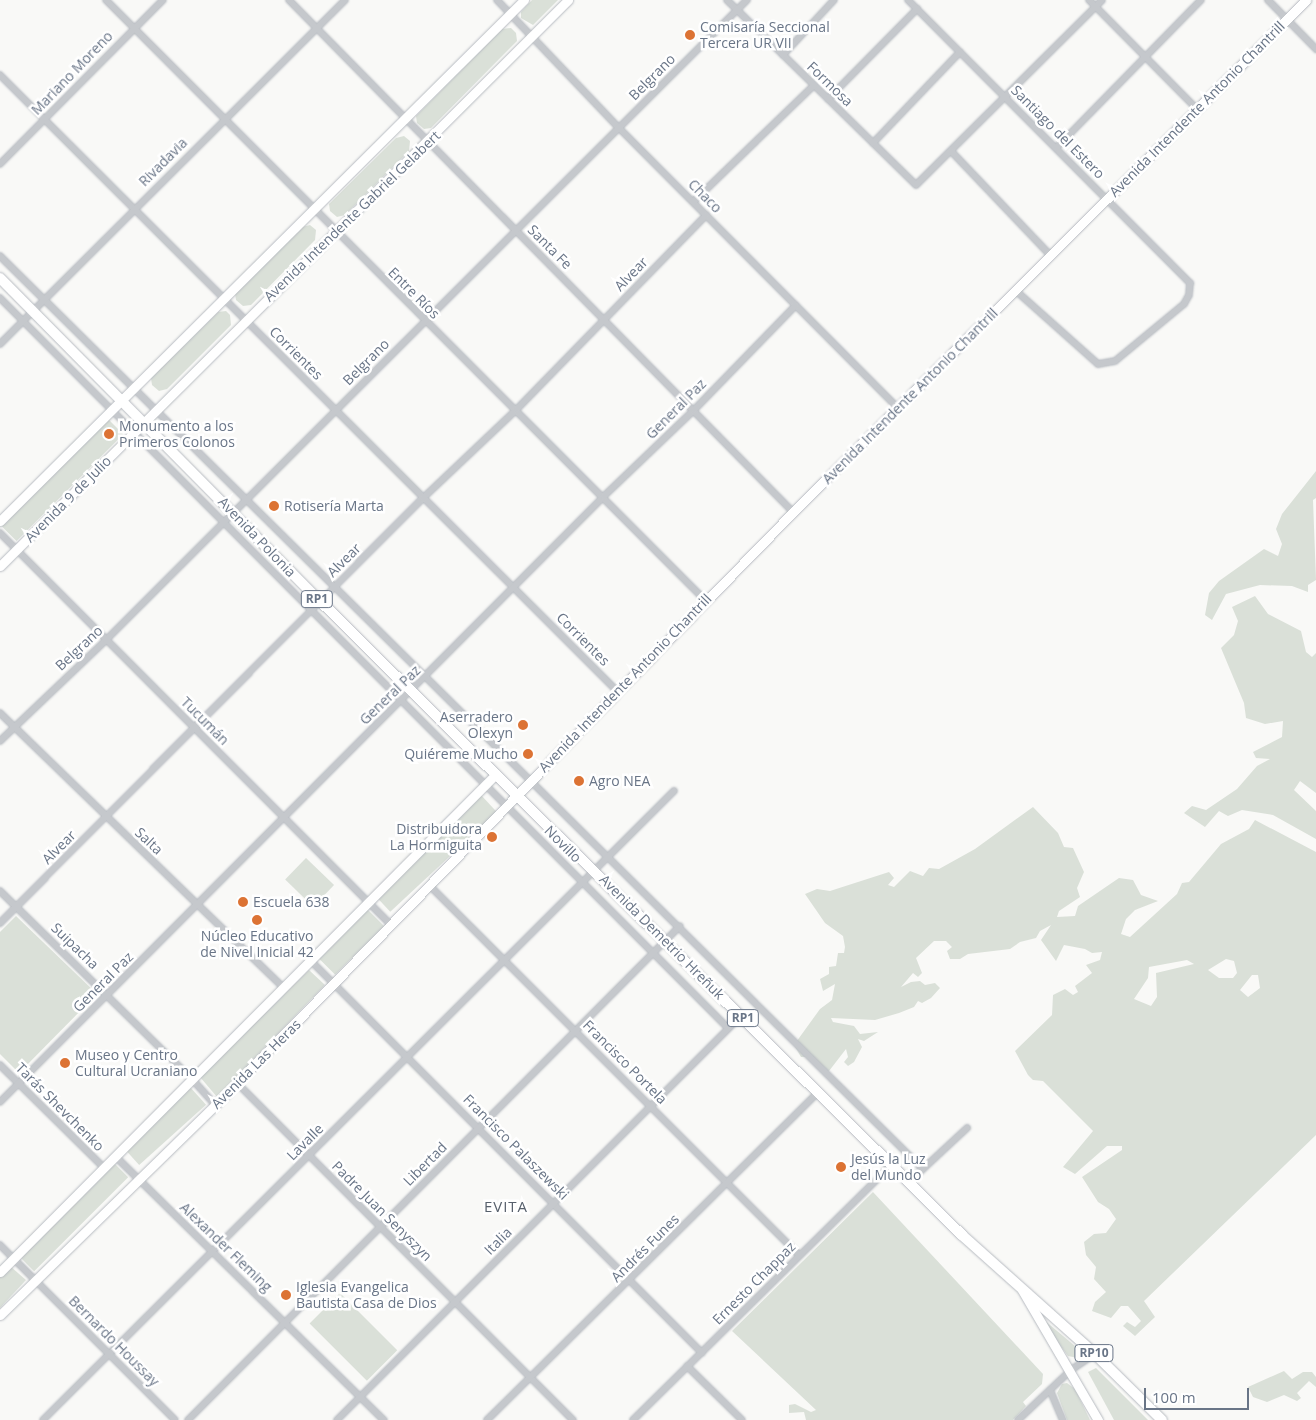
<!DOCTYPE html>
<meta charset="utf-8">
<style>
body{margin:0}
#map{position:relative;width:1316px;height:1420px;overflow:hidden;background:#f9f9f7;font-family:"Open Sans",sans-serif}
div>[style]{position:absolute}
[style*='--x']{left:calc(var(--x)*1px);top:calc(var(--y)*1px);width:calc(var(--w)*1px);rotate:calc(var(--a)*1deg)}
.green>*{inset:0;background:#dae0d8;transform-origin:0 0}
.roads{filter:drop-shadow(0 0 1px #b7bbc1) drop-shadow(0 0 1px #b7bbc1)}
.minor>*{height:6px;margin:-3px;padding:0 3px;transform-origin:3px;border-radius:3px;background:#c5c8cc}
.secondary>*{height:9px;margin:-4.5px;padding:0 4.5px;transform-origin:4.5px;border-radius:4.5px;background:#fff}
.primary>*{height:10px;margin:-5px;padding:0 5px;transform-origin:5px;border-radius:5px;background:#fff}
.dots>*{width:14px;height:14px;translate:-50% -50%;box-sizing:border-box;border:2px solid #fff;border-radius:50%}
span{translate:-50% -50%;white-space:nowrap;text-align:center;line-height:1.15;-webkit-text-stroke:5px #fff;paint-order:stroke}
.shield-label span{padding:1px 4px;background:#fff;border:1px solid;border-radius:4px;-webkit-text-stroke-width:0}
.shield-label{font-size:12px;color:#697587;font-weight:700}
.poi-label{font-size:14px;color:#697587}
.left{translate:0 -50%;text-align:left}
.right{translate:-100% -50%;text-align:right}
.street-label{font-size:14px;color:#697587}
.neighbourhood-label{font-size:15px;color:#57606c;letter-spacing:1px}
.scale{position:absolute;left:1144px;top:1388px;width:105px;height:22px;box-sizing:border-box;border:2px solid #697587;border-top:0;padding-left:6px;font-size:15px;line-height:18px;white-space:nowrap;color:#697587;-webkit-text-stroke:4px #fff;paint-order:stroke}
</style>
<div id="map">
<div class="green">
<i style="clip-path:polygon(532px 0,558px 0,533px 25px,521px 18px,521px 12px)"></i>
<i style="clip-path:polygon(511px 28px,516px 33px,517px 41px,431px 128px,424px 129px,417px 123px,416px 116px,502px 29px)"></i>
<i style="clip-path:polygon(404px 136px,410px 141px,409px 151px,345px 215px,337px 217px,330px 211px,329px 204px,396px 138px)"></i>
<i style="clip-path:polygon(310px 225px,316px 230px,315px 240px,251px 305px,243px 306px,236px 300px,235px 293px,302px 227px)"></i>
<i style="clip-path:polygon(226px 311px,230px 315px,231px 325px,167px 389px,159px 391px,152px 385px,151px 378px,218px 312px)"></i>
<i style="left:107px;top:418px;width:23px;height:151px;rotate:45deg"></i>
<i style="clip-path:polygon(1316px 471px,1316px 498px,1313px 500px,1316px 580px,1308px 585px,1308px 592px,1292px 586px,1260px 585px,1226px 594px,1212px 620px,1205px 615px,1209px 593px,1219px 581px,1264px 549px,1278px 556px,1282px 544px,1276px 529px,1282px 514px)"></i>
<i style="clip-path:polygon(1255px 596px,1268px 614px,1301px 631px,1306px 652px,1312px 657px,1316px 653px,1316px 793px,1300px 781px,1294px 790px,1316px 811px,1316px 839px,1273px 815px,1242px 810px,1228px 816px,1219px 811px,1205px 827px,1184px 813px,1192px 806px,1206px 810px,1237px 789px,1257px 766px,1270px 759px,1256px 758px,1253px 752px,1282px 737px,1283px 721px,1265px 724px,1246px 718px,1244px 703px,1221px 648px,1234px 635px,1238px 621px,1232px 607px)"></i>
<i style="left:480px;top:794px;width:25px;height:146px;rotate:47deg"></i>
<i style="clip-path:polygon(evenodd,1033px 807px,1058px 833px,1064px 847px,1073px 848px,1084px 872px,1077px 888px,1080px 897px,1059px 911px,1057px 917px,1075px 916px,1078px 906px,1119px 878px,1133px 880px,1141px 895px,1158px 901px,1135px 910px,1126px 919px,1121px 934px,1130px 937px,1177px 894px,1182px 883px,1189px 882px,1221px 844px,1249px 829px,1255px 820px,1316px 852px,1316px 1135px,1144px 1301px,1155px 1317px,1135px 1336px,1123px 1326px,1127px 1322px,1135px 1327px,1141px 1321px,1128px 1306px,1121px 1306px,1111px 1318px,1092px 1311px,1095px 1302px,1106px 1292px,1094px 1279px,1096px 1267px,1086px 1255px,1084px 1242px,1094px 1234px,1106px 1233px,1116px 1219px,1109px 1209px,1098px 1202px,1082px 1177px,1122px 1150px,1122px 1146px,1107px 1146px,1075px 1174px,1063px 1167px,1093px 1131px,1043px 1081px,1033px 1080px,1028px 1075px,1015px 1051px,1052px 1015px,1053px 995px,1065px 989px,1073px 995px,1078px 992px,1075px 986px,1092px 973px,1086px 965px,1100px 960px,1102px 952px,1092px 953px,1085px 949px,1064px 945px,1056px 961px,1041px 940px,1051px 925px,1040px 931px,1036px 938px,1020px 942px,1010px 949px,968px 954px,960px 959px,950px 959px,947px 951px,952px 947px,946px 941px,934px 941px,916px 958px,922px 973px,918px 977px,913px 973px,901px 987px,911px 982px,920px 981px,925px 985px,935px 983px,940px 988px,931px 998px,922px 1003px,918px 1001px,914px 1007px,899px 1013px,875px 1020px,831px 1018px,833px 1022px,854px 1026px,860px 1034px,878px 1032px,864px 1041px,858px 1039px,862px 1047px,854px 1062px,848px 1066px,844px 1062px,848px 1057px,846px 1049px,829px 1071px,823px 1074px,810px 1057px,801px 1057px,794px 1045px,820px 1009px,832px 1000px,835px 984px,823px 991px,820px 979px,829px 974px,829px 967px,836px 966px,838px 953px,844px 953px,845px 947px,843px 936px,825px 923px,805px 894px,817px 889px,830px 891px,889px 872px,894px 878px,888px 885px,894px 887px,910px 871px,923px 876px,929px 868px,939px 869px,975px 849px,1033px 807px,1226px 959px,1234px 961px,1237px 973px,1233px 978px,1219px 978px,1208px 970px,1226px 959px,1033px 807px,1187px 960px,1194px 964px,1156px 973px,1157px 997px,1151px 1006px,1134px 999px,1148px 978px,1149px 967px,1187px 960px,1033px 807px,1252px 975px,1258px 975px,1260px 988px,1248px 997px,1240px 990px,1252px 975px)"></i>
<i style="left:306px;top:858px;width:39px;height:30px;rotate:44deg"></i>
<i style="left:367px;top:909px;width:24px;height:69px;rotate:45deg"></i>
<i style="clip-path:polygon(16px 916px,97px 994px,19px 1073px,0 1054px,0 932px)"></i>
<i style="clip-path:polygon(309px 970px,325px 985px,217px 1097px,200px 1077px)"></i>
<i style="left:190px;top:1087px;width:24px;height:90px;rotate:48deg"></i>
<i style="left:114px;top:1163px;width:20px;height:133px;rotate:45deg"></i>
<i style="clip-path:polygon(873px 1192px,1043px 1374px,1042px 1384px,1023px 1402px,1026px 1406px,1013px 1420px,806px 1420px,804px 1412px,789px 1413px,789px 1405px,795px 1404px,811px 1412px,816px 1410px,732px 1331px)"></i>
<i style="clip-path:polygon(10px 1266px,26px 1280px,0 1308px,0 1277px)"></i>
<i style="left:340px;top:1293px;width:81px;height:43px;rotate:45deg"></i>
<i style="clip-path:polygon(1037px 1314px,1082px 1352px,1078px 1358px,1068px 1356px)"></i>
<i style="clip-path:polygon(1096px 1368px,1148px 1420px,1114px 1420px,1088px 1372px)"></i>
<i style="clip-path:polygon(1284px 1371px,1292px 1379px,1303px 1372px,1312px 1372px,1316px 1377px,1316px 1387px,1309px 1381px,1297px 1393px,1301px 1398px,1297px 1401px,1284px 1395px,1267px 1402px,1253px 1397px,1248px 1387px)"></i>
<i style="clip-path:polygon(1067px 1383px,1075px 1389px,1090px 1420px,1067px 1420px,1057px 1393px,1062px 1384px)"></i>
</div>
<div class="roads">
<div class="minor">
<i style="--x:106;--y:0;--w:849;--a:45.05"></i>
<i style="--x:289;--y:0;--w:718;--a:45.45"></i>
<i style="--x:497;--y:0;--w:177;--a:46.4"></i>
<i style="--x:619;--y:128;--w:395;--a:45.1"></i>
<i style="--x:727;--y:0;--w:264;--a:44.4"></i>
<i style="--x:916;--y:185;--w:262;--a:-44.8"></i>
<i style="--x:908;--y:0;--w:400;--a:45.1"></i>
<i style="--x:1190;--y:283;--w:12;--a:95"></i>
<i style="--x:1189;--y:295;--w:10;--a:119"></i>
<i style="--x:1184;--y:304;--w:89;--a:140.4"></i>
<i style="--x:1115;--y:361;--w:17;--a:170"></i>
<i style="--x:1098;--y:364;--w:110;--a:-138.3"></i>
<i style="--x:1089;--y:0;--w:153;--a:45.3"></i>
<i style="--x:1268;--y:0;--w:69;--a:45.6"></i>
<i style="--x:783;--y:55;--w:75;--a:-47.2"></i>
<i style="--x:0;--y:75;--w:872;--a:44.95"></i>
<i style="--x:828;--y:99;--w:127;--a:-45.3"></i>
<i style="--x:873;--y:143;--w:126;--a:-46.3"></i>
<i style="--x:1056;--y:148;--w:207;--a:-45.6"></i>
<i style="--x:951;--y:151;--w:145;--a:46.4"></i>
<i style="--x:0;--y:164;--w:231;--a:-45.2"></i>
<i style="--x:693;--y:202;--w:168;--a:-44"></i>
<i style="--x:0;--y:256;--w:1298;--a:44.69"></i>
<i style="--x:0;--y:298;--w:1031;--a:45.08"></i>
<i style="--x:0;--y:344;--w:487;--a:-44.9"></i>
<i style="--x:0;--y:533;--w:555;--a:45.07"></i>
<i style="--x:0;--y:713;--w:394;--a:44.1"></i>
<i style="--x:0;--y:741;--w:146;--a:-43.6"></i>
<i style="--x:106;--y:640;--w:906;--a:-44.96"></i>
<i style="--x:431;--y:887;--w:520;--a:45"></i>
<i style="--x:0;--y:891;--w:267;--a:44.4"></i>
<i style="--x:191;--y:1078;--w:36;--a:48"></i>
<i style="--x:0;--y:923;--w:600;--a:-45.14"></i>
<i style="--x:423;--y:498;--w:129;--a:-43.4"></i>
<i style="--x:517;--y:409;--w:271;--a:-45.7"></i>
<i style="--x:310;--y:960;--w:555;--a:45.07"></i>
<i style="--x:0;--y:1065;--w:145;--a:44.7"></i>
<i style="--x:237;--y:1083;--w:476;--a:45.1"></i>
<i style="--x:0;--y:1102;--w:856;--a:-45.09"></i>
<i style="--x:604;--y:496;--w:124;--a:-43.7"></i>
<i style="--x:694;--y:410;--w:146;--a:-45.8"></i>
<i style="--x:115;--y:1156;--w:377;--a:44.5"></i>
<i style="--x:910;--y:1181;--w:78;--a:-42.9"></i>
<i style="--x:0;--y:1245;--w:247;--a:45"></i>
<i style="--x:687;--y:1366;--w:77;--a:44.5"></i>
<i style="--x:1050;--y:1390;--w:33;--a:67"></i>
<i style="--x:43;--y:1420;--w:891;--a:-44.91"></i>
<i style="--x:188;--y:1420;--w:697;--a:-45.12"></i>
<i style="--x:337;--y:1420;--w:571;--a:-45"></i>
<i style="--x:487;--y:1420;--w:466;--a:-44.7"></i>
<i style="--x:633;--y:1420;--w:365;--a:-44.6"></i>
<i style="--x:1018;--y:1420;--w:73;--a:-43.3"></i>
<i style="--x:1071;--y:1370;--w:29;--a:-34"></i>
</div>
<div class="secondary">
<i style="--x:0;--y:521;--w:739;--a:-44.84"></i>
<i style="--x:0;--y:566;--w:802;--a:-44.9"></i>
<i style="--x:0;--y:1272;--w:703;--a:-45.12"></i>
<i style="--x:1022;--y:1290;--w:151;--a:59.7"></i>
<i style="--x:0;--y:1315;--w:301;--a:-44.3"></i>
<i style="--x:215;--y:1105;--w:828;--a:-45.73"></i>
<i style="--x:793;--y:512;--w:725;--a:-44.94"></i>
</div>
<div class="primary">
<i style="--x:0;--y:278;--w:456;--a:45.3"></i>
<i style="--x:321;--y:602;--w:901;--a:44.64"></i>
<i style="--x:962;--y:1235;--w:178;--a:41.8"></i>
<i style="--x:1095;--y:1354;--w:94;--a:44.6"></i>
</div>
</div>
<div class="dots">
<i style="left:690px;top:35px;background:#dc7334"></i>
<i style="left:109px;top:434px;background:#dc7334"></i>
<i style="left:274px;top:506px;background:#dc7334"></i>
<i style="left:523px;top:725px;background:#dc7334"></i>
<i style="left:528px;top:754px;background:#dc7334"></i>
<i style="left:579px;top:781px;background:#dc7334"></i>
<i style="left:492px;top:837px;background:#dc7334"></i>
<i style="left:243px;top:902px;background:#dc7334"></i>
<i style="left:257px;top:920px;background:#dc7334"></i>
<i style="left:65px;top:1063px;background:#dc7334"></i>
<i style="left:841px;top:1167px;background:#dc7334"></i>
<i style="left:286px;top:1295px;background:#dc7334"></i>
</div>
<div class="shield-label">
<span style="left:317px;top:599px">RP1</span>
<span style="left:743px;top:1018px">RP1</span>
<span style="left:1094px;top:1353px">RP10</span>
</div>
<div class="poi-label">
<span class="left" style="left:700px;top:35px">Comisaría Seccional<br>Tercera UR VII</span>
<span class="left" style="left:119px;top:434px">Monumento a los<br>Primeros Colonos</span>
<span class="left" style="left:284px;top:506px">Rotisería Marta</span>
<span class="right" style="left:513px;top:725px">Aserradero<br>Olexyn</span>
<span class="right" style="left:518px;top:754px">Quiéreme Mucho</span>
<span class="left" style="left:589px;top:781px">Agro NEA</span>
<span class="right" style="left:482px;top:837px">Distribuidora<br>La Hormiguita</span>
<span class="left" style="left:253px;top:902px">Escuela 638</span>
<span style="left:257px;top:944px">Núcleo Educativo<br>de Nivel Inicial 42</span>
<span class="left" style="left:75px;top:1063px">Museo y Centro<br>Cultural Ucraniano</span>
<span class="left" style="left:851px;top:1167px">Jesús la Luz<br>del Mundo</span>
<span class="left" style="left:296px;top:1295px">Iglesia Evangelica<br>Bautista Casa de Dios</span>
</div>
<div class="street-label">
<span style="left:72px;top:73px;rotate:-46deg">Mariano Moreno</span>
<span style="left:652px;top:77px;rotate:-45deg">Belgrano</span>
<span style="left:830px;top:84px;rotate:44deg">Formosa</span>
<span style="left:1197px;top:109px;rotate:-45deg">Avenida Intendente Antonio Chantrill</span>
<span style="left:1058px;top:132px;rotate:45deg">Santiago del Estero</span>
<span style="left:163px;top:162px;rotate:-45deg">Rivadavia</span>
<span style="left:705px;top:196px;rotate:45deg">Chaco</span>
<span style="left:352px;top:216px;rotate:-44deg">Avenida Intendente Gabriel Gelabert</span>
<span style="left:550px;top:247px;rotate:45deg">Santa Fe</span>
<span style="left:631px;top:274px;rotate:-46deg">Alvear</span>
<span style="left:414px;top:293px;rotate:45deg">Entre Ríos</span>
<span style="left:296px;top:353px;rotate:45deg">Corrientes</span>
<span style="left:366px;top:362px;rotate:-45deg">Belgrano</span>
<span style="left:910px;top:396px;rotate:-45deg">Avenida Intendente Antonio Chantrill</span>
<span style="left:676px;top:409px;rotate:-45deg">General Paz</span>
<span style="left:68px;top:499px;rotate:-45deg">Avenida 9 de Julio</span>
<span style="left:257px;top:537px;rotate:46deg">Avenida Polonia</span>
<span style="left:344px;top:560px;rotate:-45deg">Alvear</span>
<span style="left:583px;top:639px;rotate:45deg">Corrientes</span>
<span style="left:79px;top:648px;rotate:-43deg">Belgrano</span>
<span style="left:625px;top:683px;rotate:-46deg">Avenida Intendente Antonio Chantrill</span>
<span style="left:390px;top:695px;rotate:-44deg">General Paz</span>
<span style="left:205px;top:721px;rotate:45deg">Tucumán</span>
<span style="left:149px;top:841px;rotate:43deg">Salta</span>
<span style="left:563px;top:844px;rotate:45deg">Novillo</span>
<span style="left:59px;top:847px;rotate:-45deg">Alvear</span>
<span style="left:662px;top:937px;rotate:45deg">Avenida Demetrio Hreñuk</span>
<span style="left:75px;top:946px;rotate:44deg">Suipacha</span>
<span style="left:103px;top:982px;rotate:-45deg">General Paz</span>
<span style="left:625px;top:1062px;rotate:45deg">Francisco Portela</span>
<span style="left:256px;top:1064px;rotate:-45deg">Avenida Las Heras</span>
<span style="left:60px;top:1107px;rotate:45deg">Tarás Shevchenko</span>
<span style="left:305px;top:1142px;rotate:-45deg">Lavalle</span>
<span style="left:516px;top:1147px;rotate:45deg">Francisco Palaszewski</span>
<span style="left:425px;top:1164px;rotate:-45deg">Libertad</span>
<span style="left:382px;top:1211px;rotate:45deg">Padre Juan Senyszyn</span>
<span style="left:498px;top:1241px;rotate:-45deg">Italia</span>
<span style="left:226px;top:1247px;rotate:44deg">Alexander Fleming</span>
<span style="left:645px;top:1248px;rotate:-45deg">Andrés Funes</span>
<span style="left:754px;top:1283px;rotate:-45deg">Ernesto Chappaz</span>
<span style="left:114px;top:1341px;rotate:45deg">Bernardo Houssay</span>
</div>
<div class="neighbourhood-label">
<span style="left:506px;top:1207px">EVITA</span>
</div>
<div class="scale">100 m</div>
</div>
